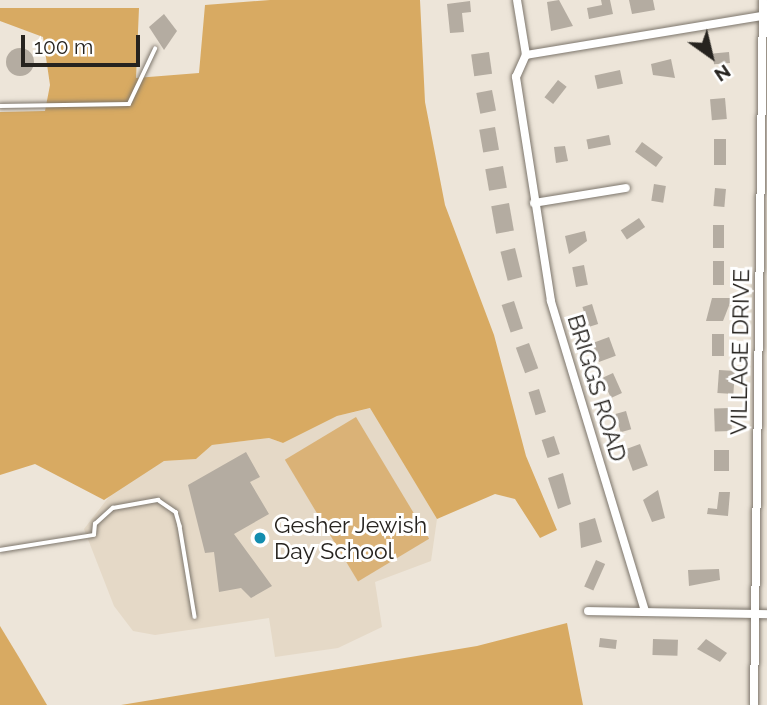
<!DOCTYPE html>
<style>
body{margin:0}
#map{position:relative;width:767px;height:705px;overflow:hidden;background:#ede5d9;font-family:Raleway,sans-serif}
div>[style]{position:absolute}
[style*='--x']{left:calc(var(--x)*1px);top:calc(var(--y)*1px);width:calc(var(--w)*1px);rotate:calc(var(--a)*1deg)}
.built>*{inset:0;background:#e5d9c7}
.green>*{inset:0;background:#dab277;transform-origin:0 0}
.forest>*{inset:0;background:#d8aa62}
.building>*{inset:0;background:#b4aca1;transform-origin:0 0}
.round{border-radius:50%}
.roads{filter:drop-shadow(0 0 2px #7c756b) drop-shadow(0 0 2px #7c756b)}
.service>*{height:3.5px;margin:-1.75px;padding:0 1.75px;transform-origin:1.75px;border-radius:1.75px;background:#fff}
.minor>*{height:8px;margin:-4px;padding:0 4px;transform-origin:4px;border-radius:4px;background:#fff}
.dots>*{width:19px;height:19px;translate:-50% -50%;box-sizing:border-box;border:4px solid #fff;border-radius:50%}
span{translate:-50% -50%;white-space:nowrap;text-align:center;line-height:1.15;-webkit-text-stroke:6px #fff;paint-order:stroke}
.street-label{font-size:23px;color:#26231f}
.poi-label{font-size:23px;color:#26231f}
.left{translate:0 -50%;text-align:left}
.north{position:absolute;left:676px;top:21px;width:70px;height:70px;-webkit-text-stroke:5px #fff;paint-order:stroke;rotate:146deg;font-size:19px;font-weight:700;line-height:28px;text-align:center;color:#26231f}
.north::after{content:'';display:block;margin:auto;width:24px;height:32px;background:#26231f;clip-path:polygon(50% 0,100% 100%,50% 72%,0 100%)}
.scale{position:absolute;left:21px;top:35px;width:119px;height:32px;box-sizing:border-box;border:4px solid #26231f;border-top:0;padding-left:9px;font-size:21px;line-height:24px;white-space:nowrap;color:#26231f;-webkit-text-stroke:5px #fff;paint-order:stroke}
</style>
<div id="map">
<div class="built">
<i style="clip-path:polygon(371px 408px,437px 519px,431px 561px,375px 582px,382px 627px,338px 648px,275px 657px,269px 618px,155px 635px,133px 631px,114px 606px,84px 529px,115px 489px,164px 461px,196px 459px,212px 445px,269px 438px,283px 443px,337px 416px)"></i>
</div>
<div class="green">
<i style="left:356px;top:417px;width:142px;height:83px;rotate:59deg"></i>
</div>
<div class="forest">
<i style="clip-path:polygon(270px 0,420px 0,425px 102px,445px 205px,494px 335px,526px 456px,557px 530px,540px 538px,515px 499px,495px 494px,437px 519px,370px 408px,337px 416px,283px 443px,269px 438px,212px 445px,196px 459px,164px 461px,104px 500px,35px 464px,0 475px,0 112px,45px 111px,50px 85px,43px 37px,0 21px,0 8px,139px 8px,136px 78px,199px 73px,205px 5px)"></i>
<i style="clip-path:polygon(567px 623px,583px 705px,121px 705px,477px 646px)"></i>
<i style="clip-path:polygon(0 626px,20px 659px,47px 705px,0 705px)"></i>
</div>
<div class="building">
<i style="clip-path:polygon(559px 0,573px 26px,551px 31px,547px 2px)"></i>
<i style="clip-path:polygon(601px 0,610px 0,613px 14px,589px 19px,587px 8px,602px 5px)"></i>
<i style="clip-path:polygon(629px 0,653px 0,655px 10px,632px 14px)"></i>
<i style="clip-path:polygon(470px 1px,471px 12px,462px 13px,464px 32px,450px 33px,447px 4px)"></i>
<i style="clip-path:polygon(164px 14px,177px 31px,164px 50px,149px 27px)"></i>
<i class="round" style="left:6px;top:48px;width:28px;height:28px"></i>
<i style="left:489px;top:52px;width:22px;height:18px;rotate:82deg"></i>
<i style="left:729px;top:52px;width:11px;height:16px;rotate:85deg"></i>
<i style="clip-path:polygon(671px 59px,675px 78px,653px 75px,651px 64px)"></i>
<i style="left:620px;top:70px;width:14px;height:26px;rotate:78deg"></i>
<i style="left:558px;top:80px;width:11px;height:22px;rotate:38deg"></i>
<i style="left:492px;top:90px;width:21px;height:16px;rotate:79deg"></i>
<i style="left:725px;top:98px;width:21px;height:15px;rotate:85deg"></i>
<i style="left:495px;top:127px;width:23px;height:16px;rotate:80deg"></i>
<i style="left:609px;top:135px;width:10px;height:23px;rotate:79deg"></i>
<i style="left:714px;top:139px;width:12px;height:26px"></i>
<i style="left:642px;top:142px;width:26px;height:12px;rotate:36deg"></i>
<i style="clip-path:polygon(565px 146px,568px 161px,556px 163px,554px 147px)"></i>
<i style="left:503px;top:166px;width:22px;height:18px;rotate:80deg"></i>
<i style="left:654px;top:184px;width:12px;height:17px;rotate:9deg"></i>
<i style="left:715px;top:188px;width:11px;height:18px;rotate:5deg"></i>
<i style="left:509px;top:203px;width:28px;height:18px;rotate:80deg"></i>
<i style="left:639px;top:218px;width:11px;height:22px;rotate:56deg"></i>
<i style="left:724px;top:225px;width:23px;height:11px;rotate:90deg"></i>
<i style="clip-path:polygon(585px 231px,587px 241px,569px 254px,565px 236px)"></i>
<i style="left:515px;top:248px;width:30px;height:15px;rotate:76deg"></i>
<i style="left:713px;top:261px;width:11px;height:24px"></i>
<i style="left:584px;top:265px;width:20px;height:12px;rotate:79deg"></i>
<i style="clip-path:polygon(712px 298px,732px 298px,723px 321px,706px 321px)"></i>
<i style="left:514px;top:301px;width:29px;height:13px;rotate:72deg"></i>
<i style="left:592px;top:304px;width:21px;height:10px;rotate:73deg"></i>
<i style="left:712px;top:334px;width:12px;height:22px"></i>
<i style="left:609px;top:337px;width:20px;height:18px;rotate:70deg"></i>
<i style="left:529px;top:343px;width:27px;height:14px;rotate:70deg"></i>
<i style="left:719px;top:370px;width:16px;height:23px;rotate:4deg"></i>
<i style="left:613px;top:373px;width:22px;height:12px;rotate:66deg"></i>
<i style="left:539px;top:389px;width:24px;height:11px;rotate:73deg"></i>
<i style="left:731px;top:408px;width:23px;height:17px;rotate:88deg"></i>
<i style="left:626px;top:411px;width:19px;height:11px;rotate:74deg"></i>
<i style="left:554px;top:436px;width:19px;height:13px;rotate:72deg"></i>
<i style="left:640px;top:444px;width:23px;height:16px;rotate:70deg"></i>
<i style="left:714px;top:450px;width:15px;height:21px"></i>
<i style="clip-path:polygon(246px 452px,260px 477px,250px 482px,269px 514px,234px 534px,272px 586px,251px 598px,241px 588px,219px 592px,214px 552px,205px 553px,188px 485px)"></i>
<i style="clip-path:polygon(563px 473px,571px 504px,558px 509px,548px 478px)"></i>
<i style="clip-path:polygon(658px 490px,665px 518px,652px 522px,643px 500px)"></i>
<i style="clip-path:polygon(719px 492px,730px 492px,728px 516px,707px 514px,708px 508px,717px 509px)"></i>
<i style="clip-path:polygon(595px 518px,602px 542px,581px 548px,579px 523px)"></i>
<i style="left:596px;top:560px;width:10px;height:29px;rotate:24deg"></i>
<i style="clip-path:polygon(719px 569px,720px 580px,689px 586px,688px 570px)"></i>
<i style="left:600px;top:638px;width:17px;height:9px;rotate:7deg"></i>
<i style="left:653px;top:639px;width:25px;height:16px;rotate:2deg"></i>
<i style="clip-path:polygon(706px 639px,727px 653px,720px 662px,697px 649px)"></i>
</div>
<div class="roads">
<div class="service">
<i style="--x:0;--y:106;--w:129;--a:-0.9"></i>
<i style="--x:129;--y:104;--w:61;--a:-64.7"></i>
<i style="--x:0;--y:550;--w:95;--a:-9.1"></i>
<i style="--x:94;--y:535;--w:11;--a:-85"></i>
<i style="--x:95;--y:524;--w:24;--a:-42"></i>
<i style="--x:113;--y:508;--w:46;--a:-10.1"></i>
<i style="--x:158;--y:500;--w:22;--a:34"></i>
<i style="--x:176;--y:512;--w:15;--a:74"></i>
<i style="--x:180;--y:526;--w:92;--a:80.6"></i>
</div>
<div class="minor">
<i style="--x:517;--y:0;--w:56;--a:80.7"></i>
<i style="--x:534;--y:203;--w:93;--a:-9.3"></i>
<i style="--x:588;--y:611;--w:179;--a:1"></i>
<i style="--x:645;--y:611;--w:324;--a:-106.9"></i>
<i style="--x:551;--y:301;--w:227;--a:-98.9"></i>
<i style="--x:516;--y:77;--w:24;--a:-66"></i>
<i style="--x:526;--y:55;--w:244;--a:-9.4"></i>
<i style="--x:754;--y:705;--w:705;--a:-89.27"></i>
</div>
</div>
<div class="dots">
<i style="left:260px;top:538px;background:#138daf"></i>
</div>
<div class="street-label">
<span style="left:740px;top:352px;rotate:-89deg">VILLAGE DRIVE</span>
<span style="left:597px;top:388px;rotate:73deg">BRIGGS ROAD</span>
</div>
<div class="poi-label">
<span class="left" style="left:274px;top:538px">Gesher Jewish<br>Day School</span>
</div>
<div class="north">N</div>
<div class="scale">100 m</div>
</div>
